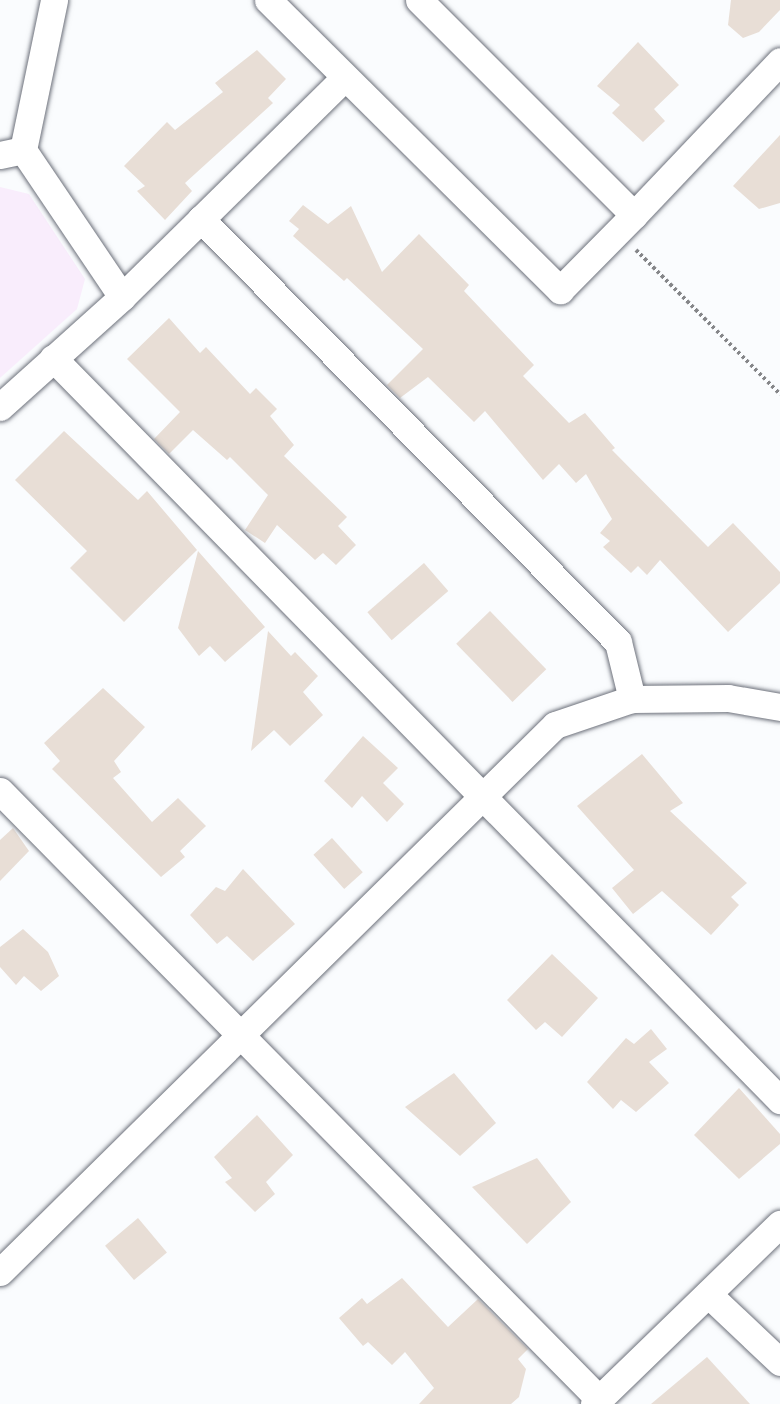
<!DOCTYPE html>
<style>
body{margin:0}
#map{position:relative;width:780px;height:1404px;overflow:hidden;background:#fafcfe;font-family:"Titillium Web",sans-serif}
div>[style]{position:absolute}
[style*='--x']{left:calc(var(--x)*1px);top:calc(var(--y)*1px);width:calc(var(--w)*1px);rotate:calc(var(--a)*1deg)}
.education>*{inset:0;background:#f9edfc}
.building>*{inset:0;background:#e8ded6;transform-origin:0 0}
.path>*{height:4px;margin-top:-2px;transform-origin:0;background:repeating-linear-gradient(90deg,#858689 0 3px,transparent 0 6px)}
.roads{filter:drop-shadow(0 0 2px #6d717b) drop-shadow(0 0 2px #6d717b)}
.minor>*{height:27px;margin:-13.5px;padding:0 13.5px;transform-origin:13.5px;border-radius:13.5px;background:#fff}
span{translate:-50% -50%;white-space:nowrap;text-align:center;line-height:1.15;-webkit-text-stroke:4.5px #fafcfe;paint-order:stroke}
</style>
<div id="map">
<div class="education">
<i style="clip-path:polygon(0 187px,29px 194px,85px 279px,77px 309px,0 378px)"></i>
</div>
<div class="building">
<i style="clip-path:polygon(731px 0,780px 0,780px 10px,759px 32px,743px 38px,728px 25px)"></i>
<i style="clip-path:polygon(638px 42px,679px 85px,654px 109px,665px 121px,643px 142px,612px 113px,620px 105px,597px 86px)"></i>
<i style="clip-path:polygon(257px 50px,286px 79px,268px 98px,273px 103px,185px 183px,192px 191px,165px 220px,137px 191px,145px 186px,124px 166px,167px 122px,175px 130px,223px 92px,215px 83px)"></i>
<i style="clip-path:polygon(780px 135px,780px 203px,759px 209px,733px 186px)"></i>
<i style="clip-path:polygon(303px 205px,328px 224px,351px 206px,382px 272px,419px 234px,469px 285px,464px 291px,534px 365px,523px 376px,569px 423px,585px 413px,615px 448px,612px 450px,708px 547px,733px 523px,780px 572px,780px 583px,728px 632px,660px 560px,647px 575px,638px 566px,631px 573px,603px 547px,610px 541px,600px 533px,612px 519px,586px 474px,576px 483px,559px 464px,543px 480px,485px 411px,474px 422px,428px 377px,400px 398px,387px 385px,423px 349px,347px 278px,344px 281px,293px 236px,299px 229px,289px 221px)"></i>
<i style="clip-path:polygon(169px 318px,200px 353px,206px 347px,250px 394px,256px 388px,277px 409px,270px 416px,294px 445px,284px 456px,347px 517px,338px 526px,356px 545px,336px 565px,323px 553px,315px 560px,277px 525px,265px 543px,245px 530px,268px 495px,230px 457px,227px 460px,193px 430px,169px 454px,154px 439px,180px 412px,127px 359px)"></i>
<i style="clip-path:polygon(64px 431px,138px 500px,147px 491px,197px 550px,124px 622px,70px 568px,87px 551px,15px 480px)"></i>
<i style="clip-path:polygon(198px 551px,265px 627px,225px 662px,210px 646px,199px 656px,178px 628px)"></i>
<i style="left:424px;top:563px;width:37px;height:75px;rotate:49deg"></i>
<i style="left:490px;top:611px;width:81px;height:47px;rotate:46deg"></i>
<i style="clip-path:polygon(268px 631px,291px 656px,295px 652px,318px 676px,303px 692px,323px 715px,290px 746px,274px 730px,251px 751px)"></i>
<i style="clip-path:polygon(103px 688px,145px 727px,114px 761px,121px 772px,113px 778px,152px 822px,178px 798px,206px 826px,180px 851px,185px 857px,161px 877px,52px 769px,60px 761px,44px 743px)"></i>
<i style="clip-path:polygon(363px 736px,398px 768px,383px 783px,404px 804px,387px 822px,362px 796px,352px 808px,324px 781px)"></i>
<i style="clip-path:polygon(642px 754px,683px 803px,670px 811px,747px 883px,731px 897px,739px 905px,711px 935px,662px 891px,633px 914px,612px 888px,634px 870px,577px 806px)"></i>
<i style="clip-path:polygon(13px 828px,29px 851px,0 881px,0 840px)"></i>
<i style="left:332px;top:838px;width:46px;height:25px;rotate:48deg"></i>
<i style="clip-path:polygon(243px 869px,295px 924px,253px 961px,227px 936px,217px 944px,190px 915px,216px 887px,225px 891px)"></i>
<i style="clip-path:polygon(23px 929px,48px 952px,59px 976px,41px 991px,24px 976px,16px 985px,0 967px,0 947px)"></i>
<i style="clip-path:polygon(552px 954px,598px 998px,562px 1037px,545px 1022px,536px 1030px,507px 1000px)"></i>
<i style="clip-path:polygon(651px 1029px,667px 1049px,649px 1062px,669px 1083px,636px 1112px,621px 1100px,613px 1109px,587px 1082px,626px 1038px,634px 1044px)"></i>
<i style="clip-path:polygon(454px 1073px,496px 1123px,460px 1156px,405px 1107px)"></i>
<i style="clip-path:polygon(739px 1088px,780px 1134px,780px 1144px,739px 1179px,694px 1135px)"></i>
<i style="clip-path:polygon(257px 1115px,293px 1155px,266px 1182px,275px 1194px,255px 1212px,225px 1182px,232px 1178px,214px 1157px)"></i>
<i style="clip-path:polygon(537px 1158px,571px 1202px,527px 1244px,472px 1187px)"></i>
<i style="left:138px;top:1218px;width:45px;height:43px;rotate:50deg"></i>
<i style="clip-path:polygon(402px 1278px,448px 1327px,478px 1299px,528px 1349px,518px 1359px,526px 1369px,519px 1397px,511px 1404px,419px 1404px,434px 1388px,405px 1352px,392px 1365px,368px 1342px,363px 1346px,339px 1318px,362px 1298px,367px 1304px)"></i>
<i style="clip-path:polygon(707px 1357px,750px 1404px,651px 1404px)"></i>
</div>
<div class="path">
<i style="--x:636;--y:250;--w:204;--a:45"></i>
</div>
<div class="roads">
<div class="minor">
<i style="--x:268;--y:0;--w:412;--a:44.8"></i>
<i style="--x:560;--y:290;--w:105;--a:-45.4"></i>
<i style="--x:634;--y:215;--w:304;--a:-135"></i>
<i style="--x:23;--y:150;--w:153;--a:-78.3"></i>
<i style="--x:0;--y:155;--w:24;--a:-12"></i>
<i style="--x:23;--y:150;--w:177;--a:56"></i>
<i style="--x:634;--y:215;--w:212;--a:-46.5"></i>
<i style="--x:201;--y:219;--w:594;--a:45.41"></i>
<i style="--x:618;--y:642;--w:59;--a:76.2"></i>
<i style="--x:53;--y:358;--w:1039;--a:45.59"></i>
<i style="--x:0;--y:407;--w:164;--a:-42"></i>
<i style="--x:122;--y:297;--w:313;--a:-44.6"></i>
<i style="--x:0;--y:791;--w:854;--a:45.43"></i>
<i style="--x:0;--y:1272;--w:779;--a:-44.58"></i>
<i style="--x:555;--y:725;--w:81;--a:-18.7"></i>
<i style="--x:632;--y:699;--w:96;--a:-0.6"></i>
<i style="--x:728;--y:698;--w:53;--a:9.8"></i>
<i style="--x:708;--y:1294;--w:99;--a:43.4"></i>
<i style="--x:594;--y:1404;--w:259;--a:-44.1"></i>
</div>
</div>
</div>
